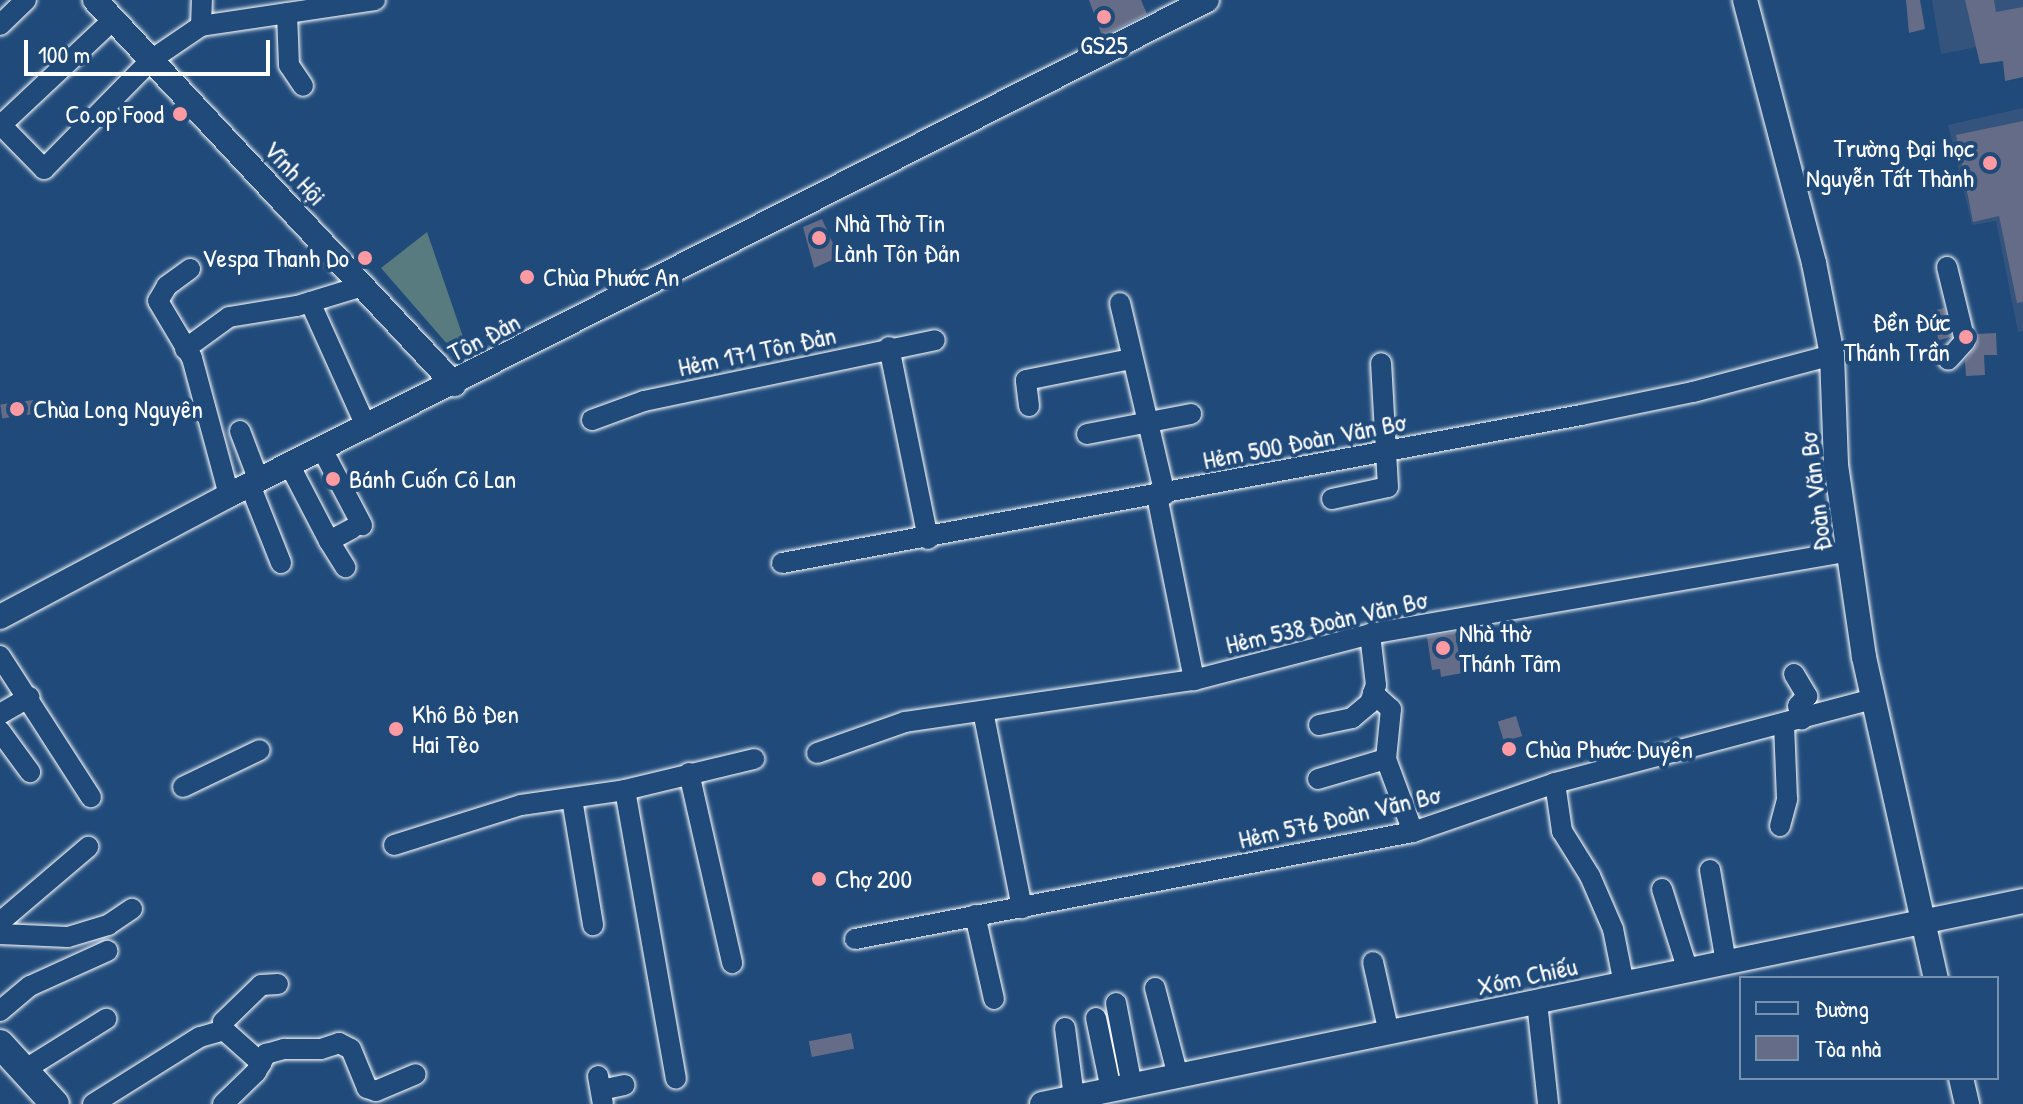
<!DOCTYPE html>
<meta charset="utf-8">
<style>
body{margin:0}
#map{position:relative;width:2023px;height:1104px;overflow:hidden;background:#1f4a7a;font-family:"Patrick Hand",sans-serif}
div>[style]{position:absolute}
[style*='--x']{left:calc(var(--x)*1px);top:calc(var(--y)*1px);width:calc(var(--w)*1px);rotate:calc(var(--a)*1deg)}
.built>*{inset:0;background:#34547e}
.green>*{inset:0;background:#587b80}
.building>*{inset:0;background:#646c87;transform-origin:0 0}
.roads{filter:drop-shadow(0 0 2px #fff) drop-shadow(0 0 2px #fff)}
.minor>*{height:20px;margin:-10px;padding:0 10px;transform-origin:10px;border-radius:10px;background:#1f4a7a}
.tertiary>*{height:24px;margin:-12px;padding:0 12px;transform-origin:12px;border-radius:12px;background:#1f4a7a}
.secondary>*{height:28px;margin:-14px;padding:0 14px;transform-origin:14px;border-radius:14px;background:#1f4a7a}
.dots>*{width:22px;height:22px;translate:-50% -50%;box-sizing:border-box;border:4px solid #1f4a7a;border-radius:50%}
span{translate:-50% -50%;white-space:nowrap;text-align:center;line-height:1.15;-webkit-text-stroke:8px #1f4a7a;paint-order:stroke}
.poi-label{font-size:26px;color:#fff}
.right{translate:-100% -50%;text-align:right}
.left{translate:0 -50%;text-align:left}
.street-label{font-size:26px;color:#fff}
.legend{position:absolute;left:1739px;top:976px;width:260px;height:104px;box-sizing:border-box;background:#1f4a7a;border:2px solid #7992af;margin:0;padding:10px 14px;list-style:none;font-size:24px;color:#fff}
.legend li{display:flex;align-items:center;gap:16px;height:40px}
.legend b{width:40px;border:2px solid #7992af}
.scale{position:absolute;left:24px;top:40px;width:246px;height:36px;box-sizing:border-box;border:4px solid #fff;border-top:0;padding-left:10px;font-size:24px;line-height:28px;white-space:nowrap;color:#fff;-webkit-text-stroke:6px #1f4a7a;paint-order:stroke}
</style>
<div id="map">
<div class="built">
<i style="clip-path:polygon(1932px 0,2023px 0,2023px 38px,1941px 54px)"></i>
<i style="clip-path:polygon(2023px 108px,2023px 331px,2018px 332px,1996px 221px,1972px 225px,1948px 125px)"></i>
</div>
<div class="green">
<i style="clip-path:polygon(427px 232px,470px 357px,455px 353px,381px 268px)"></i>
</div>
<div class="building">
<i style="clip-path:polygon(1089px 0,1141px 0,1147px 14px,1102px 36px)"></i>
<i style="clip-path:polygon(1906px 0,1920px 0,1925px 29px,1909px 33px)"></i>
<i style="clip-path:polygon(1965px 0,1994px 0,1996px 12px,2023px 7px,2023px 77px,2005px 81px,2003px 61px,1980px 64px)"></i>
<i style="clip-path:polygon(2023px 121px,2023px 302px,2017px 303px,1999px 216px,1973px 222px,1956px 135px)"></i>
<i style="clip-path:polygon(822px 219px,839px 257px,814px 268px,803px 227px)"></i>
<i style="left:1944px;top:308px;width:30px;height:13px;rotate:76deg"></i>
<i style="clip-path:polygon(1996px 333px,1997px 355px,1984px 355px,1985px 375px,1966px 376px,1965px 361px,1977px 345px,1977px 334px)"></i>
<i style="left:33px;top:400px;width:14px;height:33px;rotate:82deg"></i>
<i style="clip-path:polygon(1455px 632px,1462px 673px,1441px 677px,1440px 669px,1432px 670px,1427px 637px)"></i>
<i style="left:1516px;top:716px;width:21px;height:19px;rotate:73deg"></i>
<i style="left:851px;top:1033px;width:16px;height:43px;rotate:79deg"></i>
</div>
<div class="roads">
<div class="minor">
<i style="--x:287;--y:13;--w:52;--a:87.8"></i>
<i style="--x:289;--y:65;--w:25;--a:56"></i>
<i style="--x:0;--y:25;--w:36;--a:-44"></i>
<i style="--x:201;--y:26;--w:26;--a:-88"></i>
<i style="--x:0;--y:124;--w:63;--a:45.6"></i>
<i style="--x:44;--y:169;--w:153;--a:-45.5"></i>
<i style="--x:151;--y:60;--w:60;--a:-34.2"></i>
<i style="--x:201;--y:26;--w:176;--a:-8.5"></i>
<i style="--x:0;--y:126;--w:155;--a:-43.2"></i>
<i style="--x:1947;--y:267;--w:76;--a:76.3"></i>
<i style="--x:1965;--y:341;--w:25;--a:132"></i>
<i style="--x:190;--y:269;--w:29;--a:144"></i>
<i style="--x:167;--y:286;--w:17;--a:121"></i>
<i style="--x:158;--y:301;--w:66;--a:59.2"></i>
<i style="--x:192;--y:358;--w:142;--a:74.9"></i>
<i style="--x:310;--y:302;--w:138;--a:65.7"></i>
<i style="--x:1120;--y:303;--w:197;--a:76.8"></i>
<i style="--x:889;--y:347;--w:196;--a:78.5"></i>
<i style="--x:185;--y:349;--w:54;--a:-36"></i>
<i style="--x:229;--y:317;--w:69;--a:-9.2"></i>
<i style="--x:297;--y:306;--w:69;--a:-16.9"></i>
<i style="--x:1029;--y:406;--w:26;--a:-97"></i>
<i style="--x:1026;--y:380;--w:107;--a:-11.3"></i>
<i style="--x:592;--y:420;--w:55;--a:-20.1"></i>
<i style="--x:644;--y:401;--w:297;--a:-11.8"></i>
<i style="--x:240;--y:431;--w:53;--a:69.2"></i>
<i style="--x:1087;--y:434;--w:106;--a:-10.9"></i>
<i style="--x:323;--y:451;--w:84;--a:62.2"></i>
<i style="--x:290;--y:466;--w:85;--a:62.5"></i>
<i style="--x:329;--y:541;--w:26;--a:-28"></i>
<i style="--x:250;--y:485;--w:84;--a:68.3"></i>
<i style="--x:1157;--y:496;--w:188;--a:78.6"></i>
<i style="--x:1332;--y:499;--w:57;--a:-12.1"></i>
<i style="--x:1388;--y:487;--w:124;--a:-93.2"></i>
<i style="--x:329;--y:541;--w:31;--a:58"></i>
<i style="--x:782;--y:563;--w:813;--a:-10.49"></i>
<i style="--x:1581;--y:415;--w:114;--a:-11.6"></i>
<i style="--x:1693;--y:392;--w:144;--a:-14.9"></i>
<i style="--x:0;--y:656;--w:168;--a:57.2"></i>
<i style="--x:1794;--y:674;--w:26;--a:59"></i>
<i style="--x:1807;--y:696;--w:13;--a:132"></i>
<i style="--x:1798;--y:706;--w:14;--a:73"></i>
<i style="--x:1373;--y:693;--w:24;--a:42"></i>
<i style="--x:1391;--y:709;--w:50;--a:95.7"></i>
<i style="--x:983;--y:711;--w:201;--a:78.8"></i>
<i style="--x:0;--y:714;--w:34;--a:-30"></i>
<i style="--x:1319;--y:725;--w:34;--a:-12"></i>
<i style="--x:1352;--y:718;--w:23;--a:-40"></i>
<i style="--x:1370;--y:703;--w:19;--a:-72"></i>
<i style="--x:1376;--y:685;--w:51;--a:-96.7"></i>
<i style="--x:0;--y:731;--w:51;--a:53.8"></i>
<i style="--x:817;--y:753;--w:93;--a:-19.4"></i>
<i style="--x:905;--y:722;--w:292;--a:-8.3"></i>
<i style="--x:1194;--y:680;--w:182;--a:-14.6"></i>
<i style="--x:1370;--y:634;--w:487;--a:-9.8"></i>
<i style="--x:689;--y:773;--w:195;--a:77.2"></i>
<i style="--x:1318;--y:779;--w:71;--a:-16.4"></i>
<i style="--x:1386;--y:759;--w:78;--a:69.7"></i>
<i style="--x:1555;--y:783;--w:49;--a:81.7"></i>
<i style="--x:1562;--y:831;--w:53;--a:58.1"></i>
<i style="--x:1590;--y:876;--w:58;--a:66.5"></i>
<i style="--x:1613;--y:929;--w:56;--a:78.7"></i>
<i style="--x:183;--y:787;--w:85;--a:-25.7"></i>
<i style="--x:625;--y:790;--w:293;--a:80"></i>
<i style="--x:572;--y:799;--w:128;--a:80.5"></i>
<i style="--x:1780;--y:826;--w:28;--a:-75"></i>
<i style="--x:1787;--y:799;--w:76;--a:-92.3"></i>
<i style="--x:394;--y:845;--w:133;--a:-17.5"></i>
<i style="--x:521;--y:805;--w:105;--a:-8.2"></i>
<i style="--x:625;--y:790;--w:133;--a:-13.5"></i>
<i style="--x:1710;--y:870;--w:94;--a:80.2"></i>
<i style="--x:1662;--y:889;--w:86;--a:72.4"></i>
<i style="--x:975;--y:915;--w:86;--a:77.3"></i>
<i style="--x:0;--y:922;--w:116;--a:-40.4"></i>
<i style="--x:0;--y:934;--w:68;--a:2.5"></i>
<i style="--x:68;--y:937;--w:42;--a:-16.7"></i>
<i style="--x:108;--y:925;--w:29;--a:-34"></i>
<i style="--x:855;--y:939;--w:568;--a:-10.86"></i>
<i style="--x:1413;--y:832;--w:150;--a:-19"></i>
<i style="--x:1555;--y:783;--w:328;--a:-14.8"></i>
<i style="--x:1373;--y:962;--w:73;--a:77.3"></i>
<i style="--x:1155;--y:988;--w:91;--a:75.4"></i>
<i style="--x:1537;--y:1002;--w:103;--a:83.8"></i>
<i style="--x:1116;--y:1003;--w:85;--a:79.1"></i>
<i style="--x:0;--y:1011;--w:39;--a:-40"></i>
<i style="--x:30;--y:986;--w:85;--a:-24.4"></i>
<i style="--x:1096;--y:1018;--w:74;--a:78.2"></i>
<i style="--x:1065;--y:1028;--w:70;--a:82.6"></i>
<i style="--x:224;--y:1030;--w:8;--a:-97"></i>
<i style="--x:223;--y:1022;--w:53;--a:-44.2"></i>
<i style="--x:261;--y:985;--w:17;--a:-3"></i>
<i style="--x:24;--y:1070;--w:97;--a:-31.9"></i>
<i style="--x:598;--y:1076;--w:28;--a:80"></i>
<i style="--x:601;--y:1090;--w:24;--a:-12"></i>
<i style="--x:93;--y:1104;--w:126;--a:-32.1"></i>
<i style="--x:200;--y:1037;--w:25;--a:-16"></i>
<i style="--x:224;--y:1030;--w:50;--a:41.7"></i>
<i style="--x:223;--y:1104;--w:46;--a:-44.1"></i>
<i style="--x:256;--y:1072;--w:21;--a:-61"></i>
<i style="--x:266;--y:1054;--w:19;--a:-16"></i>
<i style="--x:284;--y:1049;--w:37;--a:0"></i>
<i style="--x:321;--y:1049;--w:19;--a:-18"></i>
<i style="--x:339;--y:1043;--w:13;--a:27"></i>
<i style="--x:351;--y:1049;--w:42;--a:67.7"></i>
<i style="--x:367;--y:1088;--w:9;--a:18"></i>
<i style="--x:376;--y:1091;--w:43;--a:-23"></i>
</div>
<div class="tertiary">
<i style="--x:95;--y:0;--w:526;--a:46.93"></i>
<i style="--x:1745;--y:0;--w:272;--a:75.3"></i>
<i style="--x:1814;--y:263;--w:94;--a:78.9"></i>
<i style="--x:1832;--y:355;--w:110;--a:87.9"></i>
<i style="--x:1836;--y:465;--w:194;--a:81.7"></i>
<i style="--x:1864;--y:657;--w:329;--a:77.4"></i>
<i style="--x:0;--y:617;--w:259;--a:-28"></i>
<i style="--x:229;--y:495;--w:1096;--a:-26.85"></i>
<i style="--x:1961;--y:1078;--w:27;--a:77"></i>
<i style="--x:1042;--y:1104;--w:1002;--a:-11.69"></i>
</div>
<div class="secondary">
<i style="--x:0;--y:1044;--w:81;--a:47.5"></i>
</div>
</div>
<div class="dots">
<i style="left:1104px;top:17px;background:#ff9aa2"></i>
<i style="left:180px;top:114px;background:#ff9aa2"></i>
<i style="left:1990px;top:163px;background:#ff9aa2"></i>
<i style="left:819px;top:238px;background:#ff9aa2"></i>
<i style="left:365px;top:258px;background:#ff9aa2"></i>
<i style="left:527px;top:277px;background:#ff9aa2"></i>
<i style="left:1966px;top:337px;background:#ff9aa2"></i>
<i style="left:17px;top:409px;background:#ff9aa2"></i>
<i style="left:333px;top:479px;background:#ff9aa2"></i>
<i style="left:1443px;top:648px;background:#ff9aa2"></i>
<i style="left:396px;top:729px;background:#ff9aa2"></i>
<i style="left:1509px;top:749px;background:#ff9aa2"></i>
<i style="left:819px;top:879px;background:#ff9aa2"></i>
</div>
<div class="poi-label">
<span style="left:1104px;top:45px">GS25</span>
<span class="right" style="left:164px;top:114px">Co.op Food</span>
<span class="right" style="left:1974px;top:163px">Trường Đại học<br>Nguyễn Tất Thành</span>
<span class="left" style="left:835px;top:238px">Nhà Thờ Tin<br>Lành Tôn Đản</span>
<span class="right" style="left:349px;top:258px">Vespa Thanh Do</span>
<span class="left" style="left:543px;top:277px">Chùa Phước An</span>
<span class="right" style="left:1950px;top:337px">Đền Đức<br>Thánh Trần</span>
<span class="left" style="left:33px;top:409px">Chùa Long Nguyên</span>
<span class="left" style="left:349px;top:479px">Bánh Cuốn Cô Lan</span>
<span class="left" style="left:1459px;top:648px">Nhà thờ<br>Thánh Tâm</span>
<span class="left" style="left:412px;top:729px">Khô Bò Đen<br>Hai Tèo</span>
<span class="left" style="left:1525px;top:749px">Chùa Phước Duyên</span>
<span class="left" style="left:835px;top:879px">Chợ 200</span>
</div>
<div class="street-label">
<span style="left:295px;top:173px;rotate:47deg">Vĩnh Hội</span>
<span style="left:484px;top:337px;rotate:-27deg">Tôn Đản</span>
<span style="left:757px;top:351px;rotate:-12deg">Hẻm 171 Tôn Đản</span>
<span style="left:1304px;top:441px;rotate:-11deg">Hẻm 500 Đoàn Văn Bơ</span>
<span style="left:1815px;top:492px;rotate:-97deg">Đoàn Văn Bơ</span>
<span style="left:1326px;top:622px;rotate:-13deg">Hẻm 538 Đoàn Văn Bơ</span>
<span style="left:1339px;top:817px;rotate:-13deg">Hẻm 576 Đoàn Văn Bơ</span>
<span style="left:1527px;top:976px;rotate:-12deg">Xóm Chiếu</span>
</div>
<ul class="legend">
<li><b style="height:10px;background:#1f4a7a"></b>Đường</li>
<li><b style="height:22px;background:#646c87"></b>Tòa nhà</li>
</ul>
<div class="scale">100 m</div>
</div>
